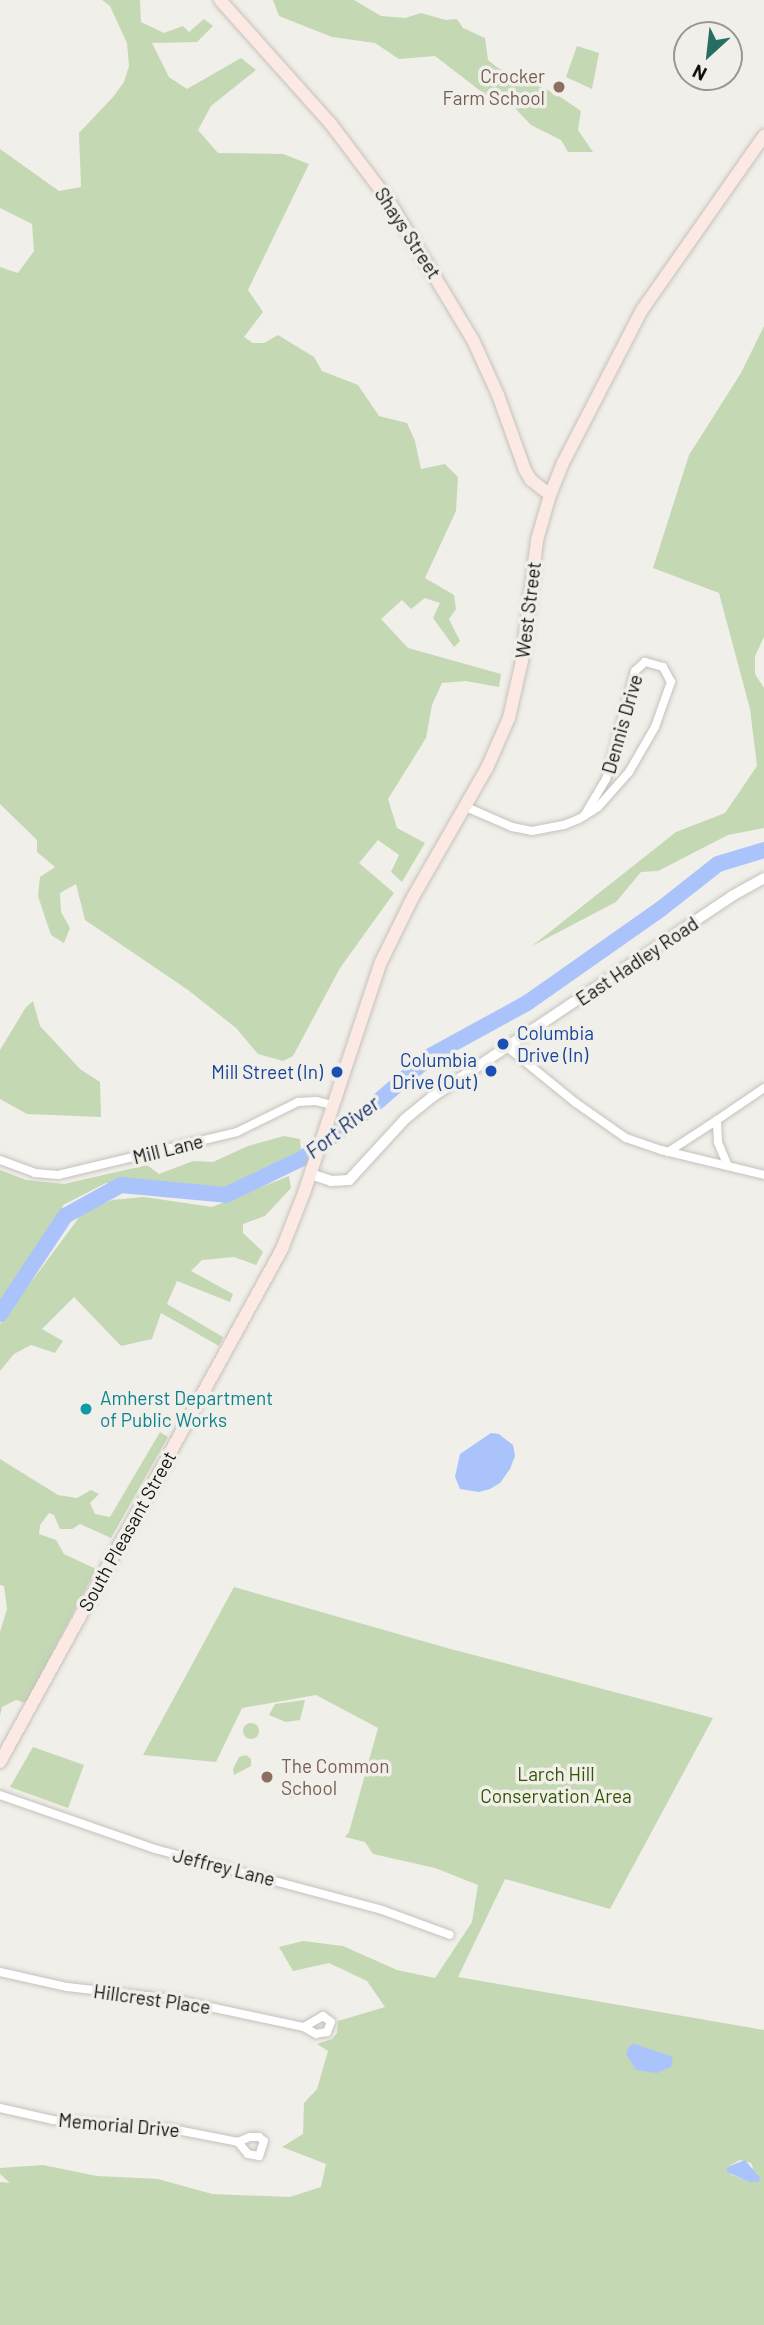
<!DOCTYPE html>
<style>
body{margin:0}
#map{position:relative;width:764px;height:2325px;overflow:hidden;background:#f1efe9;font-family:Barlow,sans-serif}
div>[style]{position:absolute}
[style*='--x']{left:calc(var(--x)*1px);top:calc(var(--y)*1px);width:calc(var(--w)*1px);rotate:calc(var(--a)*1deg)}
.green>*{inset:0;background:#c4d8b4}
.round{border-radius:50%}
.water>*{inset:0;background:#aac4fb}
.river>*{height:16px;margin:-8px;padding:0 8px;transform-origin:8px;border-radius:8px;background:#aac4fb}
.roads{filter:drop-shadow(0 0 2px #c5c2bc) drop-shadow(0 0 2px #c5c2bc)}
.minor>*{height:8px;margin:-4px;padding:0 4px;transform-origin:4px;border-radius:4px;background:#fff}
.tertiary>*{height:10px;margin:-5px;padding:0 5px;transform-origin:5px;border-radius:5px;background:#fff}
.secondary>*{height:12px;margin:-6px;padding:0 6px;transform-origin:6px;border-radius:6px;background:#fde9e3}
.dots>*{width:19px;height:19px;translate:-50% -50%;box-sizing:border-box;border:4px solid #f1efe9;border-radius:50%}
span{translate:-50% -50%;white-space:nowrap;text-align:center;line-height:1.15;-webkit-text-stroke:7px #f1efe9;paint-order:stroke}
.education-label{font-size:19px;color:#785e54}
.right{translate:-100% -50%;text-align:right}
.left{translate:0 -50%;text-align:left}
.street-label{font-size:19px;color:#131210}
.transit-label{font-size:19px;color:#164399}
.culture-label{font-size:19px;color:#0d838f}
.park-label{font-size:19px;color:#345500}
.water-label{font-size:21px;color:#162f6d;font-style:italic}
.north{position:absolute;left:673px;top:21px;width:70px;height:70px;box-sizing:border-box;background:#f1efe9;border:2px solid #989792;border-radius:50%;rotate:207deg;font-size:19px;font-weight:700;line-height:28px;text-align:center;color:#131210}
.north::after{content:'';display:block;margin:auto;width:24px;height:32px;background:#276d62;clip-path:polygon(50% 0,100% 100%,50% 72%,0 100%)}
</style>
<div id="map">
<div class="green">
<i style="clip-path:polygon(102px 0,140px 0,141px 22px,164px 33px,183px 26px,189px 32px,204px 19px,213px 26px,197px 42px,152px 43px,169px 77px,187px 89px,241px 58px,256px 70px,211px 106px,198px 130px,218px 153px,283px 154px,309px 164px,248px 290px,263px 312px,244px 337px,253px 343px,264px 343px,278px 335px,314px 357px,322px 371px,358px 385px,379px 416px,407px 423px,415px 441px,421px 469px,445px 464px,458px 477px,456px 511px,425px 578px,454px 595px,456px 609px,449px 619px,460px 641px,454px 647px,433px 618px,440px 603px,425px 598px,411px 609px,402px 600px,381px 619px,408px 648px,501px 674px,499px 687px,466px 681px,442px 683px,432px 705px,426px 738px,388px 799px,397px 828px,425px 843px,402px 882px,391px 872px,399px 855px,378px 840px,359px 863px,394px 893px,340px 968px,293px 1056px,283px 1061px,258px 1054px,236px 1028px,188px 990px,85px 920px,76px 884px,60px 893px,61px 912px,70px 928px,64px 943px,51px 935px,38px 896px,40px 877px,55px 867px,37px 852px,37px 840px,0 804px,0 267px,18px 273px,34px 251px,32px 224px,0 208px,0 149px,59px 191px,81px 187px,79px 133px,113px 97px,124px 82px,129px 66px,127px 43px,110px 6px)"></i>
<i style="clip-path:polygon(273px 0,354px 0,381px 16px,405px 18px,421px 13px,446px 20px,457px 19px,463px 28px,485px 38px,488px 60px,498px 68px,556px 94px,581px 111px,578px 130px,593px 152px,568px 152px,561px 140px,531px 125px,513px 106px,487px 96px,435px 56px,399px 59px,375px 43px,332px 37px,279px 16px)"></i>
<i style="clip-path:polygon(577px 46px,599px 53px,592px 89px,566px 77px)"></i>
<i style="clip-path:polygon(764px 326px,764px 637px,755px 656px,755px 674px,764px 688px,764px 828px,728px 835px,658px 871px,641px 872px,616px 902px,532px 946px,676px 832px,725px 813px,757px 766px,750px 709px,719px 593px,653px 568px,689px 455px,741px 373px)"></i>
<i style="clip-path:polygon(33px 1001px,40px 1026px,80px 1069px,100px 1082px,101px 1117px,27px 1114px,0 1099px,0 1050px,26px 1007px)"></i>
<i style="clip-path:polygon(284px 1136px,300px 1139px,301px 1150px,225px 1192px,106px 1183px,63px 1205px,53px 1249px,47px 1246px,0 1317px,0 1170px,26px 1180px,64px 1184px,147px 1165px,159px 1174px,193px 1161px,213px 1162px,248px 1146px)"></i>
<i style="clip-path:polygon(289px 1176px,291px 1188px,265px 1216px,243px 1224px,243px 1233px,263px 1252px,256px 1265px,234px 1257px,202px 1260px,191px 1271px,233px 1294px,230px 1302px,177px 1281px,167px 1304px,223px 1337px,219px 1346px,161px 1313px,152px 1339px,121px 1346px,74px 1297px,42px 1329px,63px 1341px,55px 1353px,31px 1345px,14px 1354px,0 1371px,0 1324px,83px 1212px,112px 1200px,144px 1197px,212px 1207px)"></i>
<i style="clip-path:polygon(160px 1432px,168px 1437px,111px 1538px,80px 1524px,72px 1529px,60px 1529px,54px 1515px,49px 1513px,40px 1525px,39px 1534px,56px 1540px,64px 1554px,96px 1569px,26px 1703px,16px 1700px,2px 1707px,0 1716px,0 1632px,7px 1609px,4px 1586px,0 1585px,0 1459px,58px 1495px,77px 1498px,91px 1490px,99px 1494px,90px 1503px,95px 1514px,110px 1517px)"></i>
<i style="clip-path:polygon(evenodd,234px 1587px,447px 1648px,713px 1718px,610px 1909px,505px 1879px,458px 1977px,764px 2030px,764px 2325px,0 2325px,0 2182px,10px 2183px,0 2174px,0 2168px,43px 2165px,97px 2176px,158px 2179px,212px 2194px,290px 2197px,321px 2187px,326px 2164px,282px 2147px,303px 2134px,304px 2103px,317px 2089px,328px 2051px,317px 2044px,332px 2039px,337px 2033px,338px 2021px,385px 2007px,367px 1981px,329px 1963px,293px 1971px,279px 1947px,303px 1941px,343px 1946px,397px 1970px,435px 1978px,472px 1922px,478px 1885px,435px 1868px,373px 1854px,365px 1842px,345px 1837px,349px 1832px,378px 1728px,316px 1695px,242px 1708px,216px 1762px,143px 1755px,234px 1587px,740px 2160px,751px 2163px,753px 2168px,749px 2182px,730px 2174px,727px 2167px,740px 2160px)"></i>
<i style="clip-path:polygon(305px 1700px,300px 1720px,286px 1722px,269px 1715px,275px 1704px)"></i>
<i class="round" style="left:243px;top:1723px;width:16px;height:16px"></i>
<i style="clip-path:polygon(33px 1747px,84px 1765px,68px 1808px,10px 1787px)"></i>
<i style="clip-path:polygon(246px 1755px,251px 1759px,251px 1766px,234px 1775px,233px 1769px,239px 1757px)"></i>
<i style="clip-path:polygon(280px 1781px,301px 1790px,300px 1797px,287px 1798px,280px 1788px)"></i>
</div>
<div class="water">
<i style="clip-path:polygon(491px 1433px,499px 1434px,513px 1445px,515px 1456px,510px 1469px,500px 1483px,490px 1489px,479px 1492px,460px 1489px,455px 1477px,460px 1454px)"></i>
<i style="clip-path:polygon(635px 2044px,673px 2057px,671px 2067px,657px 2073px,636px 2070px,626px 2054px,630px 2045px)"></i>
<i style="clip-path:polygon(745px 2160px,760px 2178px,759px 2182px,749px 2182px,727px 2172px,727px 2167px)"></i>
</div>
<div class="river">
<i style="--x:0;--y:1314;--w:118;--a:-56.4"></i>
<i style="--x:65;--y:1216;--w:64;--a:-29"></i>
<i style="--x:121;--y:1185;--w:105;--a:5.4"></i>
<i style="--x:226;--y:1195;--w:85;--a:-25.7"></i>
<i style="--x:303;--y:1158;--w:81;--a:-36.4"></i>
<i style="--x:368;--y:1110;--w:84;--a:-40.7"></i>
<i style="--x:432;--y:1055;--w:108;--a:-28.7"></i>
<i style="--x:527;--y:1003;--w:165;--a:-35.1"></i>
<i style="--x:662;--y:908;--w:71;--a:-38.2"></i>
<i style="--x:718;--y:864;--w:48;--a:-16.9"></i>
</div>
<div class="roads">
<div class="minor">
<i style="--x:466;--y:807;--w:50;--a:23.5"></i>
<i style="--x:512;--y:827;--w:20;--a:11"></i>
<i style="--x:532;--y:831;--w:33;--a:-11"></i>
<i style="--x:564;--y:825;--w:16;--a:-22"></i>
<i style="--x:579;--y:819;--w:6;--a:-31"></i>
<i style="--x:584;--y:816;--w:9;--a:-32"></i>
<i style="--x:592;--y:811;--w:7;--a:-34"></i>
<i style="--x:598;--y:807;--w:47;--a:-48.5"></i>
<i style="--x:629;--y:772;--w:52;--a:-60"></i>
<i style="--x:655;--y:727;--w:48;--a:-70.4"></i>
<i style="--x:671;--y:682;--w:17;--a:-118"></i>
<i style="--x:663;--y:667;--w:19;--a:-164"></i>
<i style="--x:645;--y:662;--w:13;--a:138"></i>
<i style="--x:635;--y:671;--w:112;--a:105"></i>
<i style="--x:606;--y:779;--w:43;--a:120.7"></i>
<i style="--x:507;--y:1047;--w:89;--a:39.1"></i>
<i style="--x:576;--y:1103;--w:61;--a:35"></i>
<i style="--x:626;--y:1138;--w:37;--a:19"></i>
<i style="--x:661;--y:1150;--w:106;--a:13.6"></i>
<i style="--x:668;--y:1152;--w:59;--a:-33.1"></i>
<i style="--x:0;--y:1160;--w:37;--a:20"></i>
<i style="--x:35;--y:1173;--w:23;--a:5"></i>
<i style="--x:58;--y:1175;--w:184;--a:-13.5"></i>
<i style="--x:237;--y:1132;--w:68;--a:-26.2"></i>
<i style="--x:298;--y:1102;--w:18;--a:-3"></i>
<i style="--x:316;--y:1101;--w:16;--a:14"></i>
<i style="--x:728;--y:1166;--w:26;--a:-113"></i>
<i style="--x:718;--y:1142;--w:22;--a:-93"></i>
<i style="--x:717;--y:1120;--w:57;--a:-34.2"></i>
<i style="--x:0;--y:1795;--w:164;--a:19.2"></i>
<i style="--x:155;--y:1849;--w:235;--a:15"></i>
<i style="--x:382;--y:1910;--w:72;--a:20.2"></i>
<i style="--x:0;--y:1972;--w:69;--a:12.6"></i>
<i style="--x:67;--y:1987;--w:106;--a:6.5"></i>
<i style="--x:172;--y:1999;--w:135;--a:12"></i>
<i style="--x:323;--y:2016;--w:10;--a:37"></i>
<i style="--x:331;--y:2022;--w:11;--a:112"></i>
<i style="--x:327;--y:2032;--w:11;--a:170"></i>
<i style="--x:316;--y:2034;--w:14;--a:-150"></i>
<i style="--x:304;--y:2027;--w:22;--a:-30"></i>
<i style="--x:0;--y:2108;--w:54;--a:12.8"></i>
<i style="--x:53;--y:2120;--w:119;--a:4.3"></i>
<i style="--x:172;--y:2129;--w:67;--a:11.1"></i>
<i style="--x:250;--y:2137;--w:9;--a:0"></i>
<i style="--x:259;--y:2137;--w:6;--a:39"></i>
<i style="--x:264;--y:2141;--w:16;--a:108"></i>
<i style="--x:259;--y:2156;--w:11;--a:-170"></i>
<i style="--x:248;--y:2154;--w:16;--a:-130"></i>
<i style="--x:238;--y:2142;--w:13;--a:-23"></i>
</div>
<div class="tertiary">
<i style="--x:310;--y:1174;--w:22;--a:18"></i>
<i style="--x:331;--y:1181;--w:18;--a:-3"></i>
<i style="--x:349;--y:1180;--w:83;--a:-47.4"></i>
<i style="--x:405;--y:1119;--w:35;--a:-39"></i>
<i style="--x:432;--y:1097;--w:361;--a:-33.8"></i>
<i style="--x:732;--y:896;--w:37;--a:-29"></i>
</div>
<div class="secondary">
<i style="--x:220;--y:0;--w:165;--a:48.2"></i>
<i style="--x:330;--y:123;--w:98;--a:52.9"></i>
<i style="--x:389;--y:201;--w:162;--a:58.9"></i>
<i style="--x:473;--y:340;--w:60;--a:65.6"></i>
<i style="--x:498;--y:395;--w:80;--a:70.2"></i>
<i style="--x:525;--y:470;--w:12;--a:59"></i>
<i style="--x:531;--y:480;--w:24;--a:38"></i>
<i style="--x:0;--y:1762;--w:585;--a:-61.2"></i>
<i style="--x:282;--y:1249;--w:60;--a:-68.6"></i>
<i style="--x:304;--y:1193;--w:243;--a:-71.6"></i>
<i style="--x:381;--y:962;--w:72;--a:-63.8"></i>
<i style="--x:413;--y:897;--w:149;--a:-60.2"></i>
<i style="--x:487;--y:768;--w:55;--a:-66.3"></i>
<i style="--x:509;--y:718;--w:58;--a:-77.2"></i>
<i style="--x:522;--y:661;--w:122;--a:-82.9"></i>
<i style="--x:537;--y:540;--w:47;--a:-73.9"></i>
<i style="--x:550;--y:495;--w:35;--a:-68"></i>
<i style="--x:563;--y:463;--w:172;--a:-62.7"></i>
<i style="--x:642;--y:310;--w:213;--a:-55"></i>
</div>
</div>
<div class="dots">
<i style="left:559px;top:87px;background:#8d6e63"></i>
<i style="left:503px;top:1044px;background:#1a4fb4"></i>
<i style="left:491px;top:1071px;background:#1a4fb4"></i>
<i style="left:337px;top:1072px;background:#1a4fb4"></i>
<i style="left:86px;top:1409px;background:#0f9aa8"></i>
<i style="left:267px;top:1777px;background:#8d6e63"></i>
</div>
<div class="education-label">
<span class="right" style="left:545px;top:87px">Crocker<br>Farm School</span>
<span class="left" style="left:281px;top:1777px">The Common<br>School</span>
</div>
<div class="street-label">
<span style="left:408px;top:233px;rotate:57deg">Shays Street</span>
<span style="left:528px;top:610px;rotate:-83deg">West Street</span>
<span style="left:622px;top:724px;rotate:-74deg">Dennis Drive</span>
<span style="left:637px;top:961px;rotate:-34deg">East Hadley Road</span>
<span style="left:168px;top:1149px;rotate:-14deg">Mill Lane</span>
<span style="left:127px;top:1531px;rotate:-61deg">South Pleasant Street</span>
<span style="left:224px;top:1867px;rotate:14deg">Jeffrey Lane</span>
<span style="left:152px;top:1999px;rotate:8deg">Hillcrest Place</span>
<span style="left:119px;top:2125px;rotate:5deg">Memorial Drive</span>
</div>
<div class="transit-label">
<span class="left" style="left:517px;top:1044px">Columbia<br>Drive (In)</span>
<span class="right" style="left:477px;top:1071px">Columbia<br>Drive (Out)</span>
<span class="right" style="left:323px;top:1072px">Mill Street (In)</span>
</div>
<div class="culture-label">
<span class="left" style="left:100px;top:1409px">Amherst Department<br>of Public Works</span>
</div>
<div class="park-label">
<span style="left:556px;top:1785px">Larch Hill<br>Conservation Area</span>
</div>
<div class="water-label">
<span style="left:342px;top:1127px;rotate:-38deg">Fort River</span>
</div>
<div class="north">N</div>
</div>
